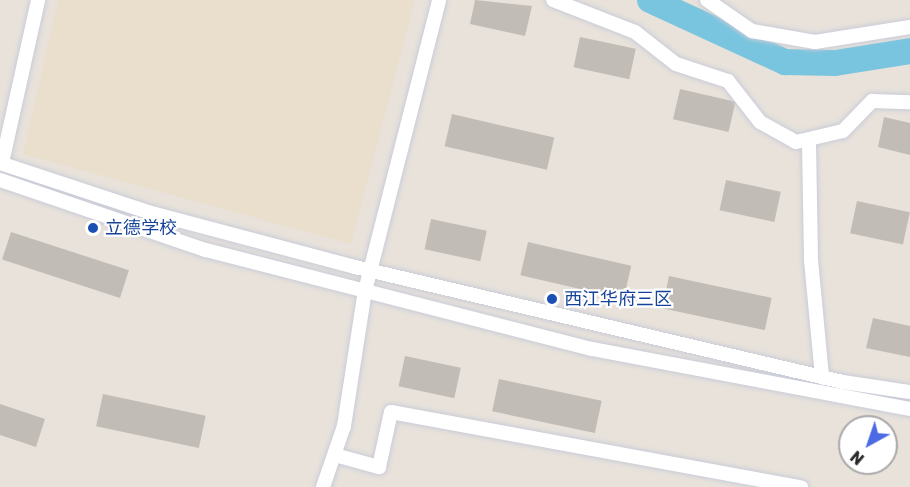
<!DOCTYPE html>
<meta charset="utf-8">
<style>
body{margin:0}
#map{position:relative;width:910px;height:487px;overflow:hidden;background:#e8e2db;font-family:Rubik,"Noto Sans SC",sans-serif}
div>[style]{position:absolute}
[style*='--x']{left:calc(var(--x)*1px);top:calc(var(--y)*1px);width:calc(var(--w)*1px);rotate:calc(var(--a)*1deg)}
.education>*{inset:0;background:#e9dfcc}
.river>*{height:26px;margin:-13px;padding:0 13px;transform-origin:13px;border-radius:13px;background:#79c5df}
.building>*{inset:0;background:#c1bdb6;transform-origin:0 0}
.roads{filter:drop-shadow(0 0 2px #c9ccd8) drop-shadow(0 0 2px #c9ccd8)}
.minor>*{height:14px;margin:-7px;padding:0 7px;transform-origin:7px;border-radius:7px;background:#fff}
.dots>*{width:16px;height:16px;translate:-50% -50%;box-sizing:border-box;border:3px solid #fff;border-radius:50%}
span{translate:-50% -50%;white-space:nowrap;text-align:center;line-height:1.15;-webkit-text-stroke:4.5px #fff;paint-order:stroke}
.transit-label{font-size:18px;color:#164399}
.left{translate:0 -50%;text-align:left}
.north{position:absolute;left:838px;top:415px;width:60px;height:60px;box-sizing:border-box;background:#fff;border:2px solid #a9a9a9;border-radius:50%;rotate:220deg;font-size:16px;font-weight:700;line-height:24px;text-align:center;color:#282828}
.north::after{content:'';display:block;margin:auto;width:21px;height:27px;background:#4c6ae4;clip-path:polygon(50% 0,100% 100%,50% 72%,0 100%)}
</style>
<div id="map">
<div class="education">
<i style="clip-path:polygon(58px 0,415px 0,351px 244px,23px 154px)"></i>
</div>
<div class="river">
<i style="--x:650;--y:0;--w:149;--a:24.7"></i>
<i style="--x:785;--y:62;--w:50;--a:1.1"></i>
<i style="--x:835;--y:63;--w:76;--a:-9.1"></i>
</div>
<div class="building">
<i style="clip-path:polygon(475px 0,532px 6px,525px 36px,470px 24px)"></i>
<i style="left:580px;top:37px;width:57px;height:31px;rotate:12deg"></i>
<i style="left:680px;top:89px;width:57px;height:31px;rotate:13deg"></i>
<i style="left:452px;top:114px;width:105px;height:33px;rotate:13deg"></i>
<i style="clip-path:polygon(884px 117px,910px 123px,910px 155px,878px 147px)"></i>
<i style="left:726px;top:180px;width:56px;height:31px;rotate:12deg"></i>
<i style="left:857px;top:201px;width:54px;height:33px;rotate:12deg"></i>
<i style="left:431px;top:219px;width:57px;height:31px;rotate:12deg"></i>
<i style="left:11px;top:232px;width:124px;height:29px;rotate:18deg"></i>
<i style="left:528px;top:242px;width:106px;height:34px;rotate:13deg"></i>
<i style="left:669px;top:276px;width:105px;height:33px;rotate:12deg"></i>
<i style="clip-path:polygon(873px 318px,910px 326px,910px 357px,866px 348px)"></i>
<i style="left:405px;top:356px;width:57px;height:31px;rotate:12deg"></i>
<i style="left:499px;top:379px;width:105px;height:33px;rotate:12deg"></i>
<i style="left:103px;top:394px;width:105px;height:33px;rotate:12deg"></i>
<i style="clip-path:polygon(0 404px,45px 419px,36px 447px,0 435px)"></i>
</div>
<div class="roads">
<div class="minor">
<i style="--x:553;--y:0;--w:88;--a:21.3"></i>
<i style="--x:635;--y:32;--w:52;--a:38"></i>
<i style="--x:676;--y:64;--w:55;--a:18.1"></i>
<i style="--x:728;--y:81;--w:52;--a:52"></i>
<i style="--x:760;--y:122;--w:41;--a:29.1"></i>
<i style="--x:796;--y:142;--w:48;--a:-13.2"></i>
<i style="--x:843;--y:131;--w:42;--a:-46"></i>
<i style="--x:872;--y:101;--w:38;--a:2"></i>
<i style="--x:707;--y:0;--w:55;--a:34.6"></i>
<i style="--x:752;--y:31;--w:64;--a:9.9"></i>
<i style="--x:815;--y:42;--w:96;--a:-9"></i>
<i style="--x:809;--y:143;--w:117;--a:89"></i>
<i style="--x:811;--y:260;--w:118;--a:84.6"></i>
<i style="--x:0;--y:163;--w:156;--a:18.3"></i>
<i style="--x:148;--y:212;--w:214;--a:14.9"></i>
<i style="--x:355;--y:267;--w:501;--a:13.26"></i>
<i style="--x:843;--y:382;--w:68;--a:8.5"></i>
<i style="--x:2;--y:163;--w:167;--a:-77.5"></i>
<i style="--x:0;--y:180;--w:218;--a:18.8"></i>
<i style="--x:206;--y:250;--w:398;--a:14.4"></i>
<i style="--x:592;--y:349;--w:324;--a:10.7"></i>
<i style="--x:335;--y:455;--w:46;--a:15.3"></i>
<i style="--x:379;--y:467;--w:56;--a:-77.7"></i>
<i style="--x:391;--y:412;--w:417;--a:10.4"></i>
<i style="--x:323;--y:487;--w:65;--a:-71"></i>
<i style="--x:344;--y:426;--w:137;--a:-81.2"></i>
<i style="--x:365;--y:291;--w:300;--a:-75.7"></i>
</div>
</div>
<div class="dots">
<i style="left:93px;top:228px;background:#1a4fb4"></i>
<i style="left:552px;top:299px;background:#1a4fb4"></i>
</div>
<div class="transit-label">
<span class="left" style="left:105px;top:228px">立德学校</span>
<span class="left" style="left:564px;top:299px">西江华府三区</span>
</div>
<div class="north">N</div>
</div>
